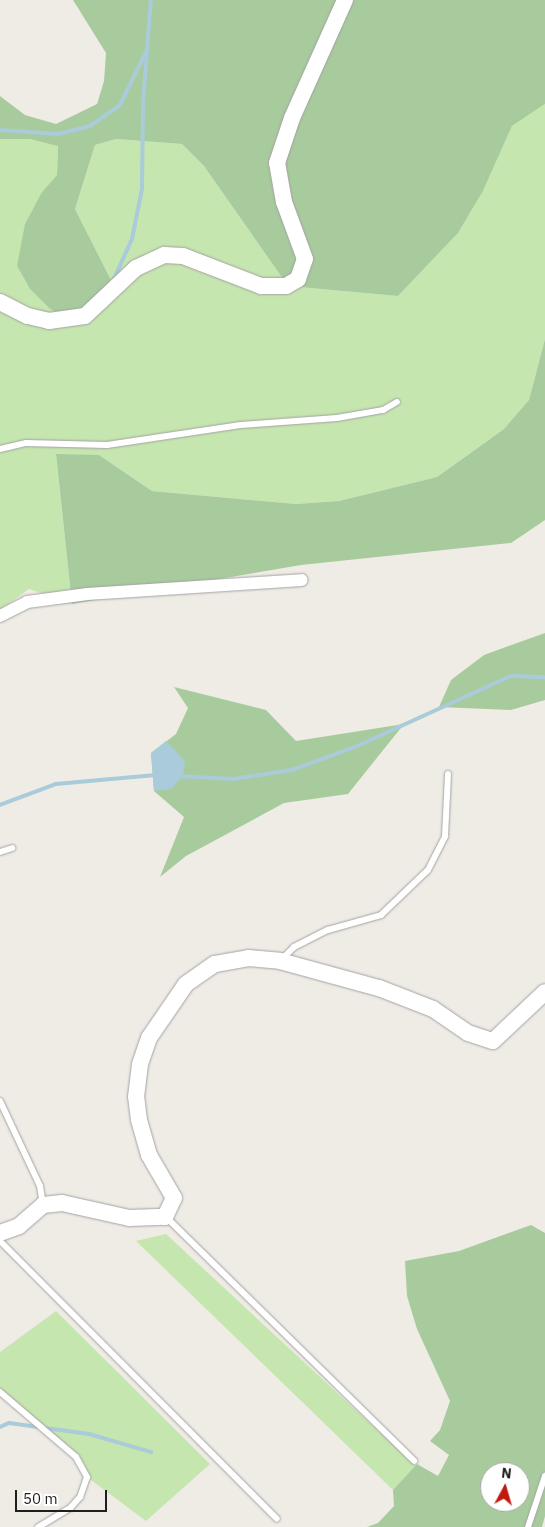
<!DOCTYPE html>
<style>
body{margin:0}
#map{position:relative;width:545px;height:1527px;overflow:hidden;background:#efece6;font-family:"IBM Plex Sans",sans-serif}
div>[style]{position:absolute}
[style*='--x']{left:calc(var(--x)*1px);top:calc(var(--y)*1px);width:calc(var(--w)*1px);rotate:calc(var(--a)*1deg)}
.grass>*{inset:0;background:#c6e6af}
.forest>*{inset:0;background:#a8cb9d}
.water>*{inset:0;background:#a9cbda}
.stream>*{height:4px;margin:-2px;padding:0 2px;transform-origin:2px;border-radius:2px;background:#a9cbda}
.roads{filter:drop-shadow(0 0 1px #a3a3a3) drop-shadow(0 0 1px #a3a3a3)}
.service>*{height:6px;margin:-3px;padding:0 3px;transform-origin:3px;border-radius:3px;background:#fff}
.minor>*{height:12px;margin:-6px;padding:0 6px;transform-origin:6px;border-radius:6px;background:#fff}
.tertiary>*{height:16px;margin:-8px;padding:0 8px;transform-origin:8px;border-radius:8px;background:#fff}
span{translate:-50% -50%;white-space:nowrap;text-align:center;line-height:1.15;-webkit-text-stroke:4px #fff;paint-order:stroke}
.north{position:absolute;left:480px;top:1462px;width:50px;height:50px;box-sizing:border-box;background:#fff;border:1px solid #a5a5a5;border-radius:50%;rotate:6deg;font-size:14px;font-weight:700;line-height:20px;text-align:center;color:#1f1f1f}
.north::after{content:'';display:block;margin:auto;width:18px;height:22px;background:#c0190d;clip-path:polygon(50% 0,100% 100%,50% 72%,0 100%)}
.scale{position:absolute;left:15px;top:1490px;width:92px;height:22px;box-sizing:border-box;border:2px solid #1f1f1f;border-top:0;padding-left:6px;font-size:15px;line-height:18px;white-space:nowrap;color:#1f1f1f;-webkit-text-stroke:4px #fff;paint-order:stroke}
</style>
<div id="map">
<div class="grass">
<i style="clip-path:polygon(545px 104px,545px 339px,529px 400px,504px 429px,437px 477px,339px 501px,296px 504px,152px 491px,99px 455px,56px 455px,72px 604px,29px 589px,0 610px,0 139px,30px 139px,58px 145px,57px 175px,42px 192px,17px 266px,30px 289px,49px 308px,116px 290px,75px 209px,95px 145px,116px 139px,182px 144px,204px 166px,288px 286px,398px 296px,458px 233px,483px 191px,512px 126px)"></i>
<i style="clip-path:polygon(166px 1234px,416px 1466px,393px 1490px,136px 1241px)"></i>
<i style="clip-path:polygon(56px 1311px,210px 1464px,146px 1521px,87px 1477px,76px 1457px,0 1392px,0 1352px)"></i>
</div>
<div class="forest">
<i style="clip-path:polygon(73px 0,545px 0,545px 104px,512px 126px,483px 191px,458px 233px,398px 296px,288px 286px,204px 166px,182px 144px,116px 139px,95px 145px,75px 209px,116px 290px,69px 320px,49px 308px,30px 289px,17px 266px,25px 224px,42px 192px,57px 175px,58px 146px,30px 139px,0 139px,0 96px,25px 115px,56px 124px,97px 104px,104px 81px,106px 53px)"></i>
<i style="clip-path:polygon(545px 339px,545px 520px,511px 543px,301px 565px,72px 604px,56px 454px,99px 455px,152px 491px,296px 504px,339px 501px,437px 477px,504px 429px,529px 400px)"></i>
<i style="clip-path:polygon(545px 633px,545px 700px,511px 710px,439px 707px,451px 680px,484px 655px)"></i>
<i style="clip-path:polygon(174px 687px,266px 710px,296px 741px,404px 724px,348px 794px,284px 803px,186px 856px,160px 877px,184px 817px,154px 791px,151px 753px,176px 734px,188px 708px)"></i>
<i style="clip-path:polygon(evenodd,531px 1225px,545px 1233px,545px 1516px,542px 1527px,367px 1527px,378px 1523px,394px 1506px,393px 1490px,417px 1464px,438px 1476px,449px 1455px,430px 1441px,440px 1430px,450px 1401px,417px 1329px,407px 1296px,405px 1261px,459px 1251px,531px 1225px,490px 1472px,520px 1472px,520px 1502px,490px 1502px,490px 1472px)"></i>
</div>
<div class="water">
<i style="clip-path:polygon(166px 741px,185px 761px,183px 776px,171px 789px,154px 791px,151px 753px)"></i>
</div>
<div class="stream">
<i style="--x:0;--y:130;--w:58;--a:3.9"></i>
<i style="--x:58;--y:134;--w:33;--a:-14"></i>
<i style="--x:90;--y:126;--w:37;--a:-35"></i>
<i style="--x:120;--y:105;--w:61;--a:-63.9"></i>
<i style="--x:113;--y:281;--w:46;--a:-65.7"></i>
<i style="--x:132;--y:239;--w:51;--a:-78.7"></i>
<i style="--x:142;--y:189;--w:86;--a:-89.3"></i>
<i style="--x:143;--y:103;--w:103;--a:-85.6"></i>
<i style="--x:178;--y:776;--w:55;--a:3.1"></i>
<i style="--x:233;--y:779;--w:60;--a:-8.7"></i>
<i style="--x:292;--y:770;--w:67;--a:-20.1"></i>
<i style="--x:355;--y:747;--w:171;--a:-24.5"></i>
<i style="--x:511;--y:676;--w:34;--a:2"></i>
<i style="--x:0;--y:805;--w:60;--a:-20.6"></i>
<i style="--x:56;--y:784;--w:100;--a:-5.1"></i>
<i style="--x:0;--y:1427;--w:10;--a:-24"></i>
<i style="--x:9;--y:1423;--w:81;--a:7.8"></i>
<i style="--x:89;--y:1434;--w:65;--a:16.2"></i>
</div>
<div class="roads">
<div class="service">
<i style="--x:0;--y:449;--w:27;--a:-13"></i>
<i style="--x:26;--y:443;--w:81;--a:1.4"></i>
<i style="--x:107;--y:445;--w:135;--a:-8.5"></i>
<i style="--x:241;--y:425;--w:96;--a:-4.2"></i>
<i style="--x:337;--y:418;--w:47;--a:-9.9"></i>
<i style="--x:383;--y:410;--w:16;--a:-30"></i>
<i style="--x:0;--y:852;--w:13;--a:-18"></i>
<i style="--x:281;--y:960;--w:18;--a:-45"></i>
<i style="--x:294;--y:947;--w:38;--a:-27"></i>
<i style="--x:328;--y:930;--w:55;--a:-15.8"></i>
<i style="--x:381;--y:915;--w:65;--a:-43.8"></i>
<i style="--x:428;--y:870;--w:38;--a:-63"></i>
<i style="--x:445;--y:836;--w:62;--a:-87.2"></i>
<i style="--x:0;--y:1101;--w:94;--a:64.8"></i>
<i style="--x:40;--y:1186;--w:19;--a:81"></i>
<i style="--x:166;--y:1217;--w:348;--a:44.5"></i>
<i style="--x:0;--y:1241;--w:392;--a:45.1"></i>
<i style="--x:0;--y:1392;--w:100;--a:40.5"></i>
<i style="--x:76;--y:1457;--w:23;--a:61"></i>
<i style="--x:87;--y:1477;--w:21;--a:109"></i>
<i style="--x:80;--y:1497;--w:15;--a:132"></i>
<i style="--x:70;--y:1508;--w:37;--a:149"></i>
<i style="--x:528;--y:1527;--w:54;--a:-71.6"></i>
</div>
<div class="minor">
<i style="--x:0;--y:616;--w:30;--a:-27"></i>
<i style="--x:27;--y:602;--w:61;--a:-7.6"></i>
<i style="--x:87;--y:594;--w:215;--a:-3.7"></i>
</div>
<div class="tertiary">
<i style="--x:0;--y:302;--w:31;--a:27"></i>
<i style="--x:28;--y:316;--w:22;--a:13"></i>
<i style="--x:49;--y:321;--w:36;--a:-8"></i>
<i style="--x:85;--y:316;--w:70;--a:-43.3"></i>
<i style="--x:136;--y:268;--w:31;--a:-25"></i>
<i style="--x:164;--y:255;--w:19;--a:3"></i>
<i style="--x:183;--y:256;--w:84;--a:21"></i>
<i style="--x:261;--y:286;--w:25;--a:0"></i>
<i style="--x:286;--y:286;--w:14;--a:-30"></i>
<i style="--x:298;--y:279;--w:21;--a:-71"></i>
<i style="--x:305;--y:259;--w:61;--a:-110.2"></i>
<i style="--x:284;--y:202;--w:40;--a:-100"></i>
<i style="--x:277;--y:163;--w:47;--a:-71.6"></i>
<i style="--x:292;--y:118;--w:129;--a:-65.8"></i>
<i style="--x:0;--y:1233;--w:20;--a:-20"></i>
<i style="--x:19;--y:1226;--w:32;--a:-41"></i>
<i style="--x:43;--y:1205;--w:19;--a:-6"></i>
<i style="--x:62;--y:1203;--w:69;--a:12.6"></i>
<i style="--x:129;--y:1218;--w:36;--a:-2"></i>
<i style="--x:165;--y:1217;--w:21;--a:-65"></i>
<i style="--x:174;--y:1198;--w:50;--a:-120.2"></i>
<i style="--x:149;--y:1155;--w:36;--a:-106"></i>
<i style="--x:139;--y:1120;--w:23;--a:-97"></i>
<i style="--x:136;--y:1097;--w:33;--a:-83"></i>
<i style="--x:140;--y:1064;--w:28;--a:-71"></i>
<i style="--x:149;--y:1038;--w:65;--a:-55.6"></i>
<i style="--x:186;--y:984;--w:35;--a:-35"></i>
<i style="--x:215;--y:964;--w:34;--a:-10"></i>
<i style="--x:248;--y:958;--w:32;--a:5"></i>
<i style="--x:280;--y:961;--w:103;--a:15.3"></i>
<i style="--x:379;--y:988;--w:58;--a:21.3"></i>
<i style="--x:433;--y:1009;--w:42;--a:34.4"></i>
<i style="--x:468;--y:1033;--w:26;--a:18"></i>
<i style="--x:493;--y:1041;--w:71;--a:-43.3"></i>
</div>
</div>
<div class="north">N</div>
<div class="scale">50 m</div>
</div>
